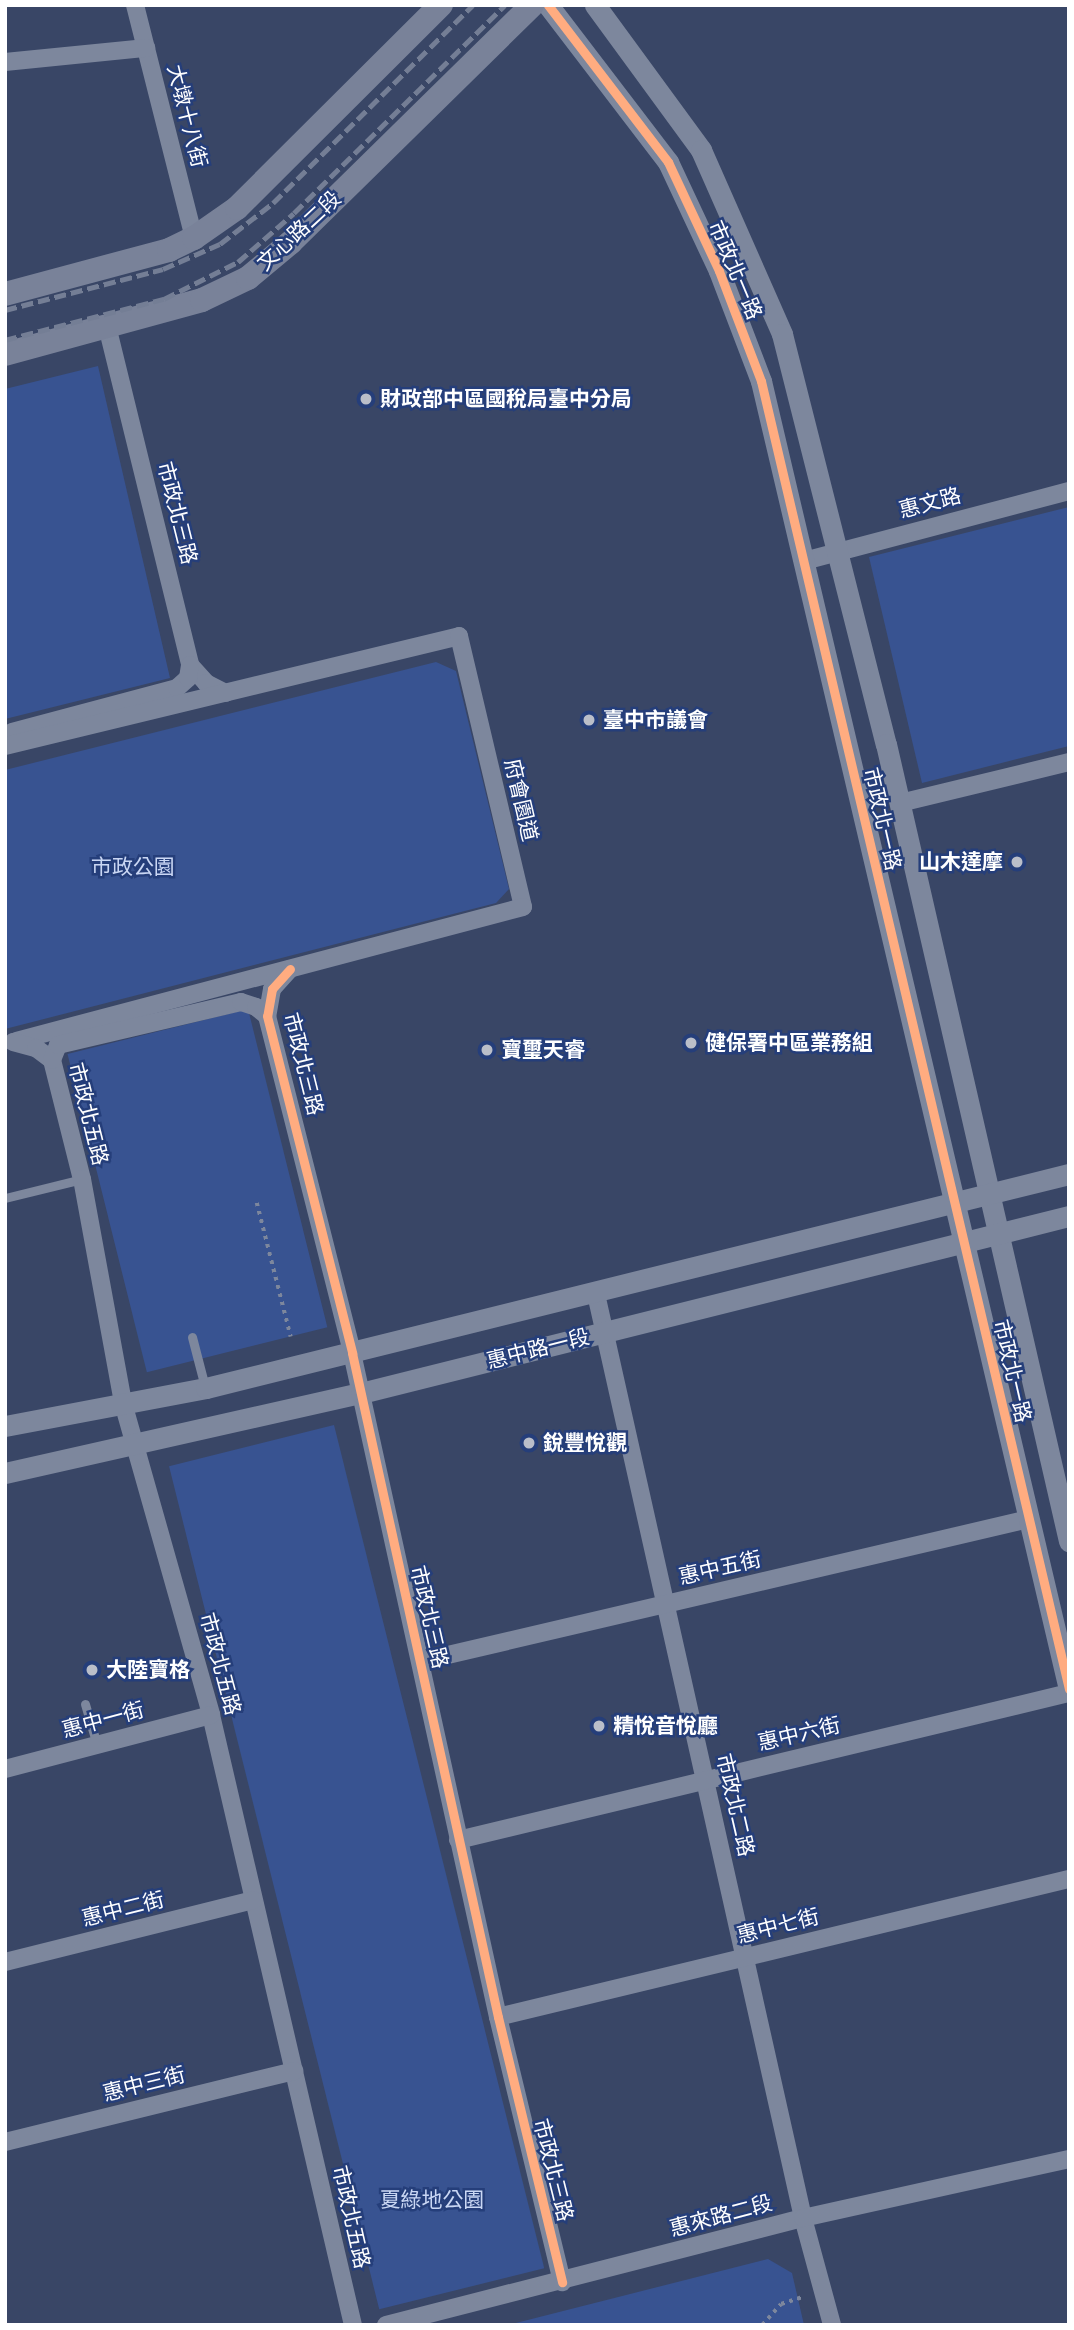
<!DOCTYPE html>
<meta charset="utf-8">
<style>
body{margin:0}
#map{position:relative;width:1074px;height:2330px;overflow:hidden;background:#394666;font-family:Montserrat,"Noto Sans TC",sans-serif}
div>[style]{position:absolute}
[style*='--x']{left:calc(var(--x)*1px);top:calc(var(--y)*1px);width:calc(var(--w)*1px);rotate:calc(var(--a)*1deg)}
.green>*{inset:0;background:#385391;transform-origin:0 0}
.path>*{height:3.5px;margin-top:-1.75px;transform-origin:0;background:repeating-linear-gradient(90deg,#7d879d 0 3.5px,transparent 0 8.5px)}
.service>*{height:9px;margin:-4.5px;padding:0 4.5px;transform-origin:4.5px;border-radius:4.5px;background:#7d879d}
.minor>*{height:18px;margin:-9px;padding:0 9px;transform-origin:9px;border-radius:9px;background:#7d879d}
.tertiary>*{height:21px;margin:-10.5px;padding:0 10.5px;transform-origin:10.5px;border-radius:10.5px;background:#7d879d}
.secondary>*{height:24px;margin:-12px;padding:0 12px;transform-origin:12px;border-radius:12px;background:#798299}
.rail>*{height:5px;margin-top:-2.5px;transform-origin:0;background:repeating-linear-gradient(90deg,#747e95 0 12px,transparent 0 17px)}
.cycleway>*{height:9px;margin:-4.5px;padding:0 4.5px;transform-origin:4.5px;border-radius:4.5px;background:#ffac80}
.dots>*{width:19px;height:19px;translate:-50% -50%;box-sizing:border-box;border:4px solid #253e7a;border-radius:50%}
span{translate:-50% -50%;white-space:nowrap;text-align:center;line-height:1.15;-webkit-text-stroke:5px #253e7a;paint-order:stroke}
.street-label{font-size:21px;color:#fff}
.poi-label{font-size:21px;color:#fff;font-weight:700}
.left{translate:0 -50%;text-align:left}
.right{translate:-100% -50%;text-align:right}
.park-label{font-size:21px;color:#cad7f4}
.frame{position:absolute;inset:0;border:7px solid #fff;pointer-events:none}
</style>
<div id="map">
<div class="green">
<i style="clip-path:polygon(98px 366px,170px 678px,5px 719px,5px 389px)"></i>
<i style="clip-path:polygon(1069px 507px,1069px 746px,922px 783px,869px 557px)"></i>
<i style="clip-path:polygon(436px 662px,456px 671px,509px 889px,496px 903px,5px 1029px,5px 770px)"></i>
<i style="left:248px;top:1009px;width:328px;height:186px;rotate:76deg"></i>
<i style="left:334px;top:1425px;width:869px;height:170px;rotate:76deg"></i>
<i style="clip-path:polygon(768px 2259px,792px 2273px,804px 2325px,508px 2325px)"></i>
</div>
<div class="path">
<i style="--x:257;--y:1203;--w:138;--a:75.8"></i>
<i style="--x:762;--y:2325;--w:28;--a:-48"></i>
<i style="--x:781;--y:2304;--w:25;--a:-18"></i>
</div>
<div class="service">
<i style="--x:5;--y:1198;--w:79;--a:-13.9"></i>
<i style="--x:192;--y:1337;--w:52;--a:75.4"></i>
<i style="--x:85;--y:1704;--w:43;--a:73.7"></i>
</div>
<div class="minor">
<i style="--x:135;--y:5;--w:240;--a:75.8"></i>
<i style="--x:5;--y:62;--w:142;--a:-5.7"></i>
<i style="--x:107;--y:326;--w:349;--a:76.2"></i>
<i style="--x:190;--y:665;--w:24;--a:48"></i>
<i style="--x:206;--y:683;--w:22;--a:27"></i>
<i style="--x:804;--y:561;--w:274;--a:-14.8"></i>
<i style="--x:12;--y:732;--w:171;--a:-14.9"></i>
<i style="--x:177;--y:688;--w:15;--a:-42"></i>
<i style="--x:188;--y:678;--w:13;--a:-81"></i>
<i style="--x:5;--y:746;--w:467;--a:-13.6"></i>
<i style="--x:459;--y:636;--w:278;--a:76.7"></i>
<i style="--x:523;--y:907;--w:524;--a:165.2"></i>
<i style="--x:900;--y:803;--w:174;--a:-13.6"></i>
<i style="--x:290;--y:969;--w:27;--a:132"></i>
<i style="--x:272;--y:989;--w:27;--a:100"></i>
<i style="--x:267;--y:1016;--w:348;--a:75.8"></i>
<i style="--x:352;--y:1353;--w:680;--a:77.6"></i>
<i style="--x:498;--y:2017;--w:273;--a:76.4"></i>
<i style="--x:13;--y:1042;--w:24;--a:15"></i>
<i style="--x:36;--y:1048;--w:20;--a:37"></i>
<i style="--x:52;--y:1060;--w:123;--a:75.9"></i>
<i style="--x:82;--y:1179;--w:228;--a:79.6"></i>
<i style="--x:123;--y:1403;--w:324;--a:74.2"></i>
<i style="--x:211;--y:1715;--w:626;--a:76.9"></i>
<i style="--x:52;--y:1060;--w:16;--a:-68"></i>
<i style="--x:58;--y:1045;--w:188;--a:-13.2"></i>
<i style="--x:241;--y:1002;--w:16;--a:18"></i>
<i style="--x:256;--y:1007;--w:14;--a:39"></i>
<i style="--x:596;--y:1294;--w:947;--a:77.37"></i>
<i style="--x:803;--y:2218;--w:111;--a:74.8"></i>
<i style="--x:422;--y:1661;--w:623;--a:-13.17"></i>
<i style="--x:5;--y:1769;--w:213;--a:-14.7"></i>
<i style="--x:458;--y:1840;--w:628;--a:-13.53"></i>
<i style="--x:5;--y:1962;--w:256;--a:-14"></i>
<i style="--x:498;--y:2017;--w:587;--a:-13.59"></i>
<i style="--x:5;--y:2142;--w:298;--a:-13.8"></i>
<i style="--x:386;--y:2325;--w:431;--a:-14.4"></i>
<i style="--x:803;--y:2218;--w:272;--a:-12.5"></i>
</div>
<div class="tertiary">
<i style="--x:548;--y:5;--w:198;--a:52.6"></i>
<i style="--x:668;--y:162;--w:120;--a:64.9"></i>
<i style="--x:719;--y:271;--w:118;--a:69.1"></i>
<i style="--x:761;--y:381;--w:1344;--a:76.75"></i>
<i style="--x:595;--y:5;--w:180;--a:53.8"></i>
<i style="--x:701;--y:150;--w:201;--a:66.2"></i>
<i style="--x:782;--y:334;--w:423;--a:75.8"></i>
<i style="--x:886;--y:744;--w:818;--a:77.07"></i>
<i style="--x:5;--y:1426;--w:205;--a:-10.7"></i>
<i style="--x:206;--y:1388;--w:889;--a:-13.93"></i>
<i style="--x:5;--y:1473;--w:365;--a:-12.7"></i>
<i style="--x:361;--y:1393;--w:730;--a:-14.04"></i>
</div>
<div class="secondary">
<i style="--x:5;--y:294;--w:170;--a:-15"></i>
<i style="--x:169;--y:250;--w:28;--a:-26"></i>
<i style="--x:194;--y:238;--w:52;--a:-34.9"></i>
<i style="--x:237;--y:208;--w:288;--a:-44.9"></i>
<i style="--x:5;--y:354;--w:204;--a:-15.3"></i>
<i style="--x:202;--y:300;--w:51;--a:-25.6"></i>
<i style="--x:248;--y:278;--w:55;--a:-39.8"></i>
<i style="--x:290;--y:243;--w:339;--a:-44.5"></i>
</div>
<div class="rail">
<i style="--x:5;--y:310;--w:163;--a:-14.5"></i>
<i style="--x:163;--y:269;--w:62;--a:-23.7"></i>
<i style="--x:220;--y:244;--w:67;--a:-37.7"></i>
<i style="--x:273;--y:203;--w:281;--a:-44.7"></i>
<i style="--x:5;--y:340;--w:164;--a:-14.5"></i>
<i style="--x:164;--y:299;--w:83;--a:-26.6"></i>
<i style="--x:238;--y:262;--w:74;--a:-41.2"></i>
<i style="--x:294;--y:213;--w:296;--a:-44.6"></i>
</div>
<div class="cycleway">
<i style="--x:548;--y:5;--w:198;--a:52.6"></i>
<i style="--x:668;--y:162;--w:120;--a:64.9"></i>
<i style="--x:719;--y:271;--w:118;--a:69.1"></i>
<i style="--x:761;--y:381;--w:1344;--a:76.75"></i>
<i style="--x:290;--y:969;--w:27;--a:132"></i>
<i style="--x:272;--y:989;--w:27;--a:100"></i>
<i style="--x:267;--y:1016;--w:348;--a:75.8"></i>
<i style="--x:352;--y:1353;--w:680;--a:77.6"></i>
<i style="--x:498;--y:2017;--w:273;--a:76.4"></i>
</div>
<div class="dots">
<i style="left:366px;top:399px;background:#babec9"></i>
<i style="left:589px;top:720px;background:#babec9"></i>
<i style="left:1017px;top:862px;background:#babec9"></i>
<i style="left:691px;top:1043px;background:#babec9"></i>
<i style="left:487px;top:1050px;background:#babec9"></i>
<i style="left:529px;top:1443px;background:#babec9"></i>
<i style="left:92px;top:1670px;background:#babec9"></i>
<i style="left:599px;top:1726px;background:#babec9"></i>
</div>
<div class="street-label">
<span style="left:187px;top:116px;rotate:76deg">大墩十八街</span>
<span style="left:299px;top:231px;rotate:-43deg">文心路二段</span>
<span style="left:735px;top:270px;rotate:67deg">市政北一路</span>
<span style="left:930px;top:503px;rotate:-15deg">惠文路</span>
<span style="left:177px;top:513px;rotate:76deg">市政北三路</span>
<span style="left:521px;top:800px;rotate:77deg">府會園道</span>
<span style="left:882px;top:819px;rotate:77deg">市政北一路</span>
<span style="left:303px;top:1064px;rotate:76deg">市政北三路</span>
<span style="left:88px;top:1114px;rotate:76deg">市政北五路</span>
<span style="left:538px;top:1349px;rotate:-14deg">惠中路一段</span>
<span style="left:1012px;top:1371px;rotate:77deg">市政北一路</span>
<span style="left:720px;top:1568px;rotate:-13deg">惠中五街</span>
<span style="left:429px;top:1617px;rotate:77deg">市政北三路</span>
<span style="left:220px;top:1664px;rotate:75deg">市政北五路</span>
<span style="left:103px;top:1720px;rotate:-15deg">惠中一街</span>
<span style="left:799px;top:1734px;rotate:-13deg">惠中六街</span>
<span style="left:735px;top:1805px;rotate:77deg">市政北二路</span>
<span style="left:123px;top:1909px;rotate:-14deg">惠中二街</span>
<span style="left:778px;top:1926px;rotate:-14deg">惠中七街</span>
<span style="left:144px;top:2084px;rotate:-14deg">惠中三街</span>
<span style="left:553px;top:2170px;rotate:76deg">市政北三路</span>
<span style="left:721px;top:2216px;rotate:-15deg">惠來路二段</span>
<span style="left:351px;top:2217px;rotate:77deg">市政北五路</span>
</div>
<div class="poi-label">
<span class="left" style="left:380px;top:399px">財政部中區國稅局臺中分局</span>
<span class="left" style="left:603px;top:720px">臺中市議會</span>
<span class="right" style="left:1003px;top:862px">山木達摩</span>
<span class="left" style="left:705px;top:1043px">健保署中區業務組</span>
<span class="left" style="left:501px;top:1050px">寶璽天睿</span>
<span class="left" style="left:543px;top:1443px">銳豐悅觀</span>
<span class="left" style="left:106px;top:1670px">大陸寶格</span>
<span class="left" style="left:613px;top:1726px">精悅音悅廳</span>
</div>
<div class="park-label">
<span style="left:133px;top:867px">市政公園</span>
<span style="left:432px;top:2200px">夏綠地公園</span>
</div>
<div class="frame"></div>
</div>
